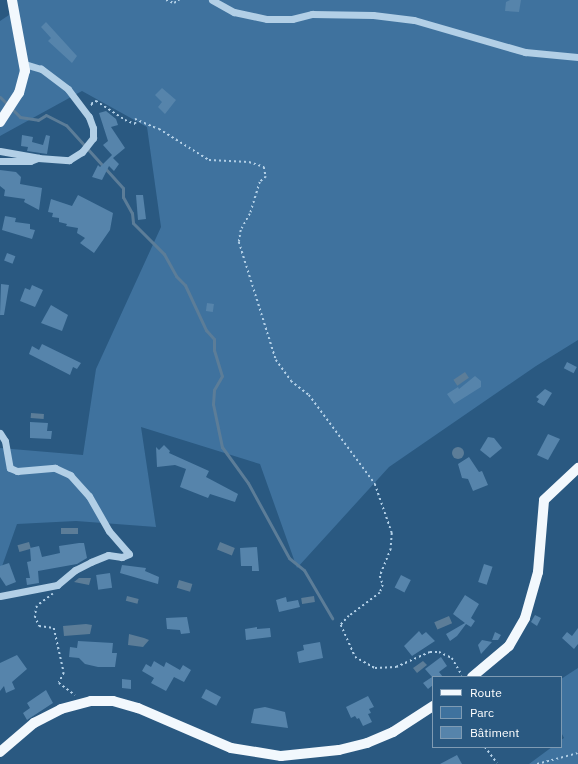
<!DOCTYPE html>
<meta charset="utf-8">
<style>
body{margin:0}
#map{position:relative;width:578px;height:764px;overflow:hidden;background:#2a5981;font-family:"IBM Plex Sans",sans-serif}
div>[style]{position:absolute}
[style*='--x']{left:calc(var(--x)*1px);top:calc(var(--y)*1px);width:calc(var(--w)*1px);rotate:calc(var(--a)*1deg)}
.green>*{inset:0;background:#3f729e}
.water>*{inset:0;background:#5c7d98;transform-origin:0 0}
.round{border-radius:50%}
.stream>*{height:3px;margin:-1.5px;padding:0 1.5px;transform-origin:1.5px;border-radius:1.5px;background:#5c7d98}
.building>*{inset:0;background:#5684ab;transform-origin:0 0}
.path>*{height:1.5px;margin-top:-0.75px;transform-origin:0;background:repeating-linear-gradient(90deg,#b2cfe6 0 2px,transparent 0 5px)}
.minor>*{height:7px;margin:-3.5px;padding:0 3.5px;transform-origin:3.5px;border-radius:3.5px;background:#b2cfe6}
.major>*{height:10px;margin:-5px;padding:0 5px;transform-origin:5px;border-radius:5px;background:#f2f8fd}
span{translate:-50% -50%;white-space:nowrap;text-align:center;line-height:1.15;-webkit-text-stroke:3.5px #2a5981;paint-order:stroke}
.legend{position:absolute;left:432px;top:676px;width:130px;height:72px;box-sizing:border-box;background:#2a5981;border:1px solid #7f9bb3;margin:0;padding:5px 7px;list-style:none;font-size:12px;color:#fff}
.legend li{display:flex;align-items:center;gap:8px;height:20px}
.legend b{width:20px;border:1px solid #7f9bb3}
</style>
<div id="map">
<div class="green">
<i style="clip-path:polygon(11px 0,578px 0,578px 340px,536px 366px,389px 467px,297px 568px,260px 464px,141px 427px,156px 527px,76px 521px,17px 524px,0 572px,0 448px,83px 455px,96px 369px,161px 227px,147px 127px,82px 91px,0 136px,0 21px,9px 15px)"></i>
<i style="clip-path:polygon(578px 668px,578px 764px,529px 764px,552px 747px,561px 747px,561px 740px,564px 738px,561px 732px,561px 679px)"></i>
</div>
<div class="water">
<i style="left:465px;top:372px;width:7px;height:14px;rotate:56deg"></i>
<i style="left:31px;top:413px;width:13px;height:5px;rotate:4deg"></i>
<i class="round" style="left:452px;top:447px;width:12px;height:12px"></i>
<i style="left:78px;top:528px;width:6px;height:17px;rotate:90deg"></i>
<i style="left:29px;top:542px;width:7px;height:12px;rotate:74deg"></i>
<i style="left:220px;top:542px;width:16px;height:8px;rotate:22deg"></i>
<i style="clip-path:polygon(79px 578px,91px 578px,89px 585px,74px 582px)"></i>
<i style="left:179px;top:580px;width:14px;height:8px;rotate:17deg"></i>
<i style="left:127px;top:596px;width:12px;height:5px;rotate:14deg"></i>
<i style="left:314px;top:596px;width:6px;height:13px;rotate:81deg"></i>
<i style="left:449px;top:616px;width:8px;height:16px;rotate:67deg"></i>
<i style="clip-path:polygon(86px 624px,92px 625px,90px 634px,64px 636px,63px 626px)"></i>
<i style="clip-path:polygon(129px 634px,144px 638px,149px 640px,143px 647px,128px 645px)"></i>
<i style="clip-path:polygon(423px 661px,427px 665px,417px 673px,413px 668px)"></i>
</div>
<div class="stream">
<i style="--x:0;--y:97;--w:28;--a:45"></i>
<i style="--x:20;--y:117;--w:18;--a:9"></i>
<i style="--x:38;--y:120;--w:9;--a:-32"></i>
<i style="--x:46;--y:115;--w:22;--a:27"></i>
<i style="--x:66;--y:125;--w:85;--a:47.9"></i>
<i style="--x:123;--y:188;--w:9;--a:90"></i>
<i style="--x:123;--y:197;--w:18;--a:61"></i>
<i style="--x:132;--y:213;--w:10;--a:84"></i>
<i style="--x:133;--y:223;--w:44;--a:45"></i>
<i style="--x:164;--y:254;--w:25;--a:61"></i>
<i style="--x:176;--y:276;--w:13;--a:45"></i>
<i style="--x:185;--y:285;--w:50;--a:65"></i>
<i style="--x:206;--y:330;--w:12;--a:48"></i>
<i style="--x:214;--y:339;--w:11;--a:90"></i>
<i style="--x:214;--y:350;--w:27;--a:73"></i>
<i style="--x:222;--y:376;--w:16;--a:120"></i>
<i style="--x:214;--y:390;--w:14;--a:94"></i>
<i style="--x:213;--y:404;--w:44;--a:78.2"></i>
<i style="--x:222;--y:447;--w:44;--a:54.2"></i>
<i style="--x:248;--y:483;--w:85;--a:61.3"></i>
<i style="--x:289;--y:558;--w:19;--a:39"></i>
<i style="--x:304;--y:570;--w:56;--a:59.7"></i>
</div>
<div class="building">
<i style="clip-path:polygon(510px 0,521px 0,519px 12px,505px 11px,506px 2px)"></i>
<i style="clip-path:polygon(46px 22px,77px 56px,72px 63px,48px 41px,51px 38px,41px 27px)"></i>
<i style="clip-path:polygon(162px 88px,176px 100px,165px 114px,158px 107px,162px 102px,155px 95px)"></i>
<i style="clip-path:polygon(106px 111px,116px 119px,118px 125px,111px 127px,125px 148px,113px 158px,119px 164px,114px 171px,109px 166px,102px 180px,92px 177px,98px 165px,100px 167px,112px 155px,103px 145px,108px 141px,99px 113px)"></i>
<i style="clip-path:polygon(22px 135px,33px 137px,32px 142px,43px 145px,46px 135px,50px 136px,47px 154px,27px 151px,28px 147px,21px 146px)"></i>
<i style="clip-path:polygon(0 170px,16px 172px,21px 177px,20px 184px,42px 188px,39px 210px,24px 202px,25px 199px,4px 196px,5px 190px,0 186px)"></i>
<i style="clip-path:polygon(78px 195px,113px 213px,110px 230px,94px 253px,80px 243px,85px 238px,77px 233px,78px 228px,66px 226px,67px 224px,59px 222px,59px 218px,52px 217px,53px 213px,48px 212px,51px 199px,72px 206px)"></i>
<i style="clip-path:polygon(136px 195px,143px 195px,146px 219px,138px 220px)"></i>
<i style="clip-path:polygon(5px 216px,16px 218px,15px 222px,30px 224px,30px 229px,35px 230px,32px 239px,2px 230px)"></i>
<i style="left:7px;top:253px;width:9px;height:8px;rotate:21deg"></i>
<i style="clip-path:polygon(1px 284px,9px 285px,4px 315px,0 315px)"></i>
<i style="clip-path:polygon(32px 285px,43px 290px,35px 307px,20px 301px,25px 288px,30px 290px)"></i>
<i style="left:207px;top:303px;width:7px;height:8px;rotate:8deg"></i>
<i style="clip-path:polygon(51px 305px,68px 315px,62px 331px,41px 323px)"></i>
<i style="clip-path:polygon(42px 344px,81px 363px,77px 369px,73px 367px,70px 375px,29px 354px,32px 346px,39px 350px)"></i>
<i style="left:567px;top:362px;width:11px;height:7px;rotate:27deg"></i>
<i style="clip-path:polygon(475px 376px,481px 381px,481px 387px,454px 404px,447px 394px,458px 387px,459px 389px)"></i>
<i style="clip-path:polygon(545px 389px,552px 393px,544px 406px,537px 402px,539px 399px,536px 397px)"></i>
<i style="clip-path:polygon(30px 422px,48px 423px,47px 431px,52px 431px,51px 439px,30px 438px)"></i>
<i style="clip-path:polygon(548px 434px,560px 439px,548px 460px,537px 455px)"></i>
<i style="clip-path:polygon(488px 437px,494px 438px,502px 448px,490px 458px,480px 450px)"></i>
<i style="clip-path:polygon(164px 445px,170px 451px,169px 453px,209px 471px,206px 477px,238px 494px,235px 502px,210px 494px,208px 498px,180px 487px,186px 469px,175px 465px,157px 467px,156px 447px,159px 450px)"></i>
<i style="clip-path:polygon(469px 457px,479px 472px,482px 471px,488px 485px,473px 491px,468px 479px,462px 478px,458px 464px)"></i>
<i style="clip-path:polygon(79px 543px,84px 543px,87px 558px,77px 564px,38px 571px,39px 583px,27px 585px,26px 578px,30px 578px,27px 562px,31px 561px,30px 548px,39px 546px,42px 557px,60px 553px,59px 546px)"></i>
<i style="clip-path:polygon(257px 547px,259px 571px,252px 571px,252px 566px,241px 566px,240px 548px)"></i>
<i style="clip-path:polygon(9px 563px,16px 582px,6px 586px,0 577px,0 566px)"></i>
<i style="left:484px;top:564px;width:9px;height:19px;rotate:18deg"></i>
<i style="clip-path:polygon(122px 565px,146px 568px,145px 571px,159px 577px,158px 584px,120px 573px)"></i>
<i style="left:110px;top:573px;width:15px;height:14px;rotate:82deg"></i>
<i style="left:401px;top:575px;width:11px;height:14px;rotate:27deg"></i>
<i style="clip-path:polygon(465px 595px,479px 604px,471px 618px,475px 621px,471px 627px,466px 624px,457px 636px,450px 641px,446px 634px,465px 623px,453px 614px)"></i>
<i style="clip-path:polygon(286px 597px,287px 602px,298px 600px,300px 607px,279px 612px,276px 600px)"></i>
<i style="clip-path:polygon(535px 615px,541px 618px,537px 626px,531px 622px)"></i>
<i style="clip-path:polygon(187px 617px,190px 633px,181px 634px,180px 630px,167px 629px,166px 618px)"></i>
<i style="clip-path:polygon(257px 627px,257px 629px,270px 628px,271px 637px,246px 640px,245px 629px)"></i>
<i style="clip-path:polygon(578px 628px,578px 644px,574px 649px,562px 638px,567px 632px,572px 636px)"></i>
<i style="clip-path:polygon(419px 631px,422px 635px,426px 632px,435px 641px,412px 656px,404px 646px)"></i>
<i style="clip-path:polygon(495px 632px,501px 635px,498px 640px,492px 640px)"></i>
<i style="clip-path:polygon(482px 640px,492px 642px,481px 654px,478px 645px)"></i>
<i style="clip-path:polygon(78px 641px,113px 643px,112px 653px,117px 653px,115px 667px,98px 667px,85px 664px,79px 658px,69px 657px,70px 647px,77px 648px)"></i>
<i style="clip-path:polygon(320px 642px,323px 658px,299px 663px,297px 652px,304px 650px,303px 645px)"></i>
<i style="clip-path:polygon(17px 655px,27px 669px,12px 682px,15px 689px,6px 693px,4px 686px,0 691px,0 663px)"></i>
<i style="clip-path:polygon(441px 657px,447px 666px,439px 672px,443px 677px,433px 677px,433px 685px,428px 689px,423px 683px,432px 677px,425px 669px)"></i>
<i style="clip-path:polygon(154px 661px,164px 667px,166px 662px,180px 670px,183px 665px,191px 670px,184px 682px,174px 677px,166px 691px,151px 683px,154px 678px,142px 671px,146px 664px,151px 667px)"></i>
<i style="clip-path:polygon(122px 679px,131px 680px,131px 689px,122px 688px)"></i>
<i style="left:206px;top:689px;width:17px;height:10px;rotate:28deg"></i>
<i style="clip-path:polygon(46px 690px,53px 703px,27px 720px,23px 713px,30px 708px,27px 703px)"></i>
<i style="clip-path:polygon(368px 696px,374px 707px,369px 709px,371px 713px,368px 714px,372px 722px,363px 726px,359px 718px,357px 719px,355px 716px,351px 718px,346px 707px)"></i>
<i style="clip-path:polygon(265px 707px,285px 712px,288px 728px,251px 723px,254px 709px)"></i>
<i style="clip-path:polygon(457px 755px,462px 764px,440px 764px)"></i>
</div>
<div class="path">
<i style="--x:166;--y:0;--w:9;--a:21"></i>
<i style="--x:174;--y:3;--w:6;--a:-31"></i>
<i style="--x:92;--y:106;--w:2;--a:-117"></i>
<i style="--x:91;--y:104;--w:6;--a:-31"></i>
<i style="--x:96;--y:101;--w:35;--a:33"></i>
<i style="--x:125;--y:120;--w:11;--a:22"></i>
<i style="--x:135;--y:124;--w:5;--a:-90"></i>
<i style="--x:135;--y:119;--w:26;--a:23"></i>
<i style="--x:159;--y:129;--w:59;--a:31.8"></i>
<i style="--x:209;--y:160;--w:40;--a:2.9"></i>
<i style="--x:249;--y:162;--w:16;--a:18"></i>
<i style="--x:264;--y:167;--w:10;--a:79"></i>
<i style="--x:266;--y:177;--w:8;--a:140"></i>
<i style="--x:260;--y:182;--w:34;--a:107"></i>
<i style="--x:250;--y:214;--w:18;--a:119"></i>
<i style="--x:241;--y:230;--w:12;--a:99"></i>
<i style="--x:239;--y:242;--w:124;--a:72.6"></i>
<i style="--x:276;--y:360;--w:26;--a:54"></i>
<i style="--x:291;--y:381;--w:23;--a:38"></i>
<i style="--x:309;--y:395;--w:111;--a:53.4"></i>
<i style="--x:375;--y:484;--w:52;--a:70.9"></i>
<i style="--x:392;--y:533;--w:16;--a:94"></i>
<i style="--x:391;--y:549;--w:29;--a:112"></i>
<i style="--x:380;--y:576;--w:9;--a:72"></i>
<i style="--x:383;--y:585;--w:9;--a:111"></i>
<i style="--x:380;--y:593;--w:39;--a:143"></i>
<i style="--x:349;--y:616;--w:12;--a:132"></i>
<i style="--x:341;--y:625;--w:35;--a:66"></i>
<i style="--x:355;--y:657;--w:23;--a:29"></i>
<i style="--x:375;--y:668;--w:21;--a:-3"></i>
<i style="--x:396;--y:667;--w:37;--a:-24"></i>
<i style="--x:430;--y:652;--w:9;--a:0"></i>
<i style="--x:439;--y:652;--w:14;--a:25"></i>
<i style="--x:452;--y:658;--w:20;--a:60"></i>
<i style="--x:53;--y:594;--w:20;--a:143"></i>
<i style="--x:37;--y:606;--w:10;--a:101"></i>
<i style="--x:35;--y:616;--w:11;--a:68"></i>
<i style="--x:39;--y:626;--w:15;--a:8"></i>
<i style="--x:54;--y:628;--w:46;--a:77.5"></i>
<i style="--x:64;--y:673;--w:11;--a:117"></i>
<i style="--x:59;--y:683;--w:20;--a:37"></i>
<i style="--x:485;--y:747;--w:20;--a:53"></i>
<i style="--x:537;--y:764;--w:42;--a:-15"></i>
</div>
<div class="minor">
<i style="--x:212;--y:0;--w:25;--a:29"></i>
<i style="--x:234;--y:12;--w:34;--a:12"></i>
<i style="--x:267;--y:19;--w:25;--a:0"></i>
<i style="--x:292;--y:19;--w:21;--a:-14"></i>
<i style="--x:312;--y:14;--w:61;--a:0.9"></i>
<i style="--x:373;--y:15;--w:41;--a:7"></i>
<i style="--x:414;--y:20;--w:116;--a:16.1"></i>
<i style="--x:525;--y:52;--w:53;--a:5.4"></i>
<i style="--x:0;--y:151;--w:39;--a:10"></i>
<i style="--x:0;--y:161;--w:30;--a:0"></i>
<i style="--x:30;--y:161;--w:9;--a:-21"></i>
<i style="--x:38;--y:158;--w:31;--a:4"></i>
<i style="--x:69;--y:160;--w:15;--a:-32"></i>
<i style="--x:82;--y:152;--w:18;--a:-52"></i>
<i style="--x:93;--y:138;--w:10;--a:-90"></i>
<i style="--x:93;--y:128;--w:12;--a:-110"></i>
<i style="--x:89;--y:117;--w:35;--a:-127"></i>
<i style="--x:68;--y:89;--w:34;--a:-143"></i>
<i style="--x:41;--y:69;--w:17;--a:-163"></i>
<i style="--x:0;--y:433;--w:9;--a:58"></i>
<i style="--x:5;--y:441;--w:27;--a:80"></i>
<i style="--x:10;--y:468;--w:8;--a:23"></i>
<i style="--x:17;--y:471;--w:38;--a:-5"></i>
<i style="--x:55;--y:468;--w:17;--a:25"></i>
<i style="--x:70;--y:475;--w:28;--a:48"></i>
<i style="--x:89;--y:496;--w:40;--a:60.3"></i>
<i style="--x:109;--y:531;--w:30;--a:49"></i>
<i style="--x:129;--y:554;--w:8;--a:157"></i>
<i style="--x:122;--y:557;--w:14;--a:-172"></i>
<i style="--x:108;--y:555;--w:18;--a:158"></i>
<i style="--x:91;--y:562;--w:18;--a:153"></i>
<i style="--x:75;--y:570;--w:23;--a:140"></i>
<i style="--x:57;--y:585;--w:58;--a:169.1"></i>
</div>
<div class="major">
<i style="--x:0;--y:122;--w:35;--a:-57"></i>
<i style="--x:19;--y:93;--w:23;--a:-75"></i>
<i style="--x:25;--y:71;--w:72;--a:-100.4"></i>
<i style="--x:472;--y:677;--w:48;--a:-40"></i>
<i style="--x:509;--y:646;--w:32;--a:-60"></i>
<i style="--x:525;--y:618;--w:48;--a:-74.2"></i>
<i style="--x:538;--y:572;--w:72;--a:-85.2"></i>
<i style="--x:544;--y:500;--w:47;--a:-43.3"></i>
<i style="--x:0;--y:752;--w:45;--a:-40.5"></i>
<i style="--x:34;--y:723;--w:30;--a:-27"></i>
<i style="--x:61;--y:709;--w:31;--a:-15"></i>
<i style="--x:91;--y:701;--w:22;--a:0"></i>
<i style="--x:113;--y:701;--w:26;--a:16"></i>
<i style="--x:138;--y:708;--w:101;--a:23.3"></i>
<i style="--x:231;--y:748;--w:51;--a:9.1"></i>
<i style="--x:281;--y:756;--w:58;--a:-5.9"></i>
<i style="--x:339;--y:750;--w:29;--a:-14"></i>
<i style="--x:367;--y:743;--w:28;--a:-23"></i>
<i style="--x:393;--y:732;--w:48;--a:-33"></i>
</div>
<ul class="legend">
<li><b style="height:5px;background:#f2f8fd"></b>Route</li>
<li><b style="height:11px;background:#3f729e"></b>Parc</li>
<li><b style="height:11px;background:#5684ab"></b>Bâtiment</li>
</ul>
</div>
